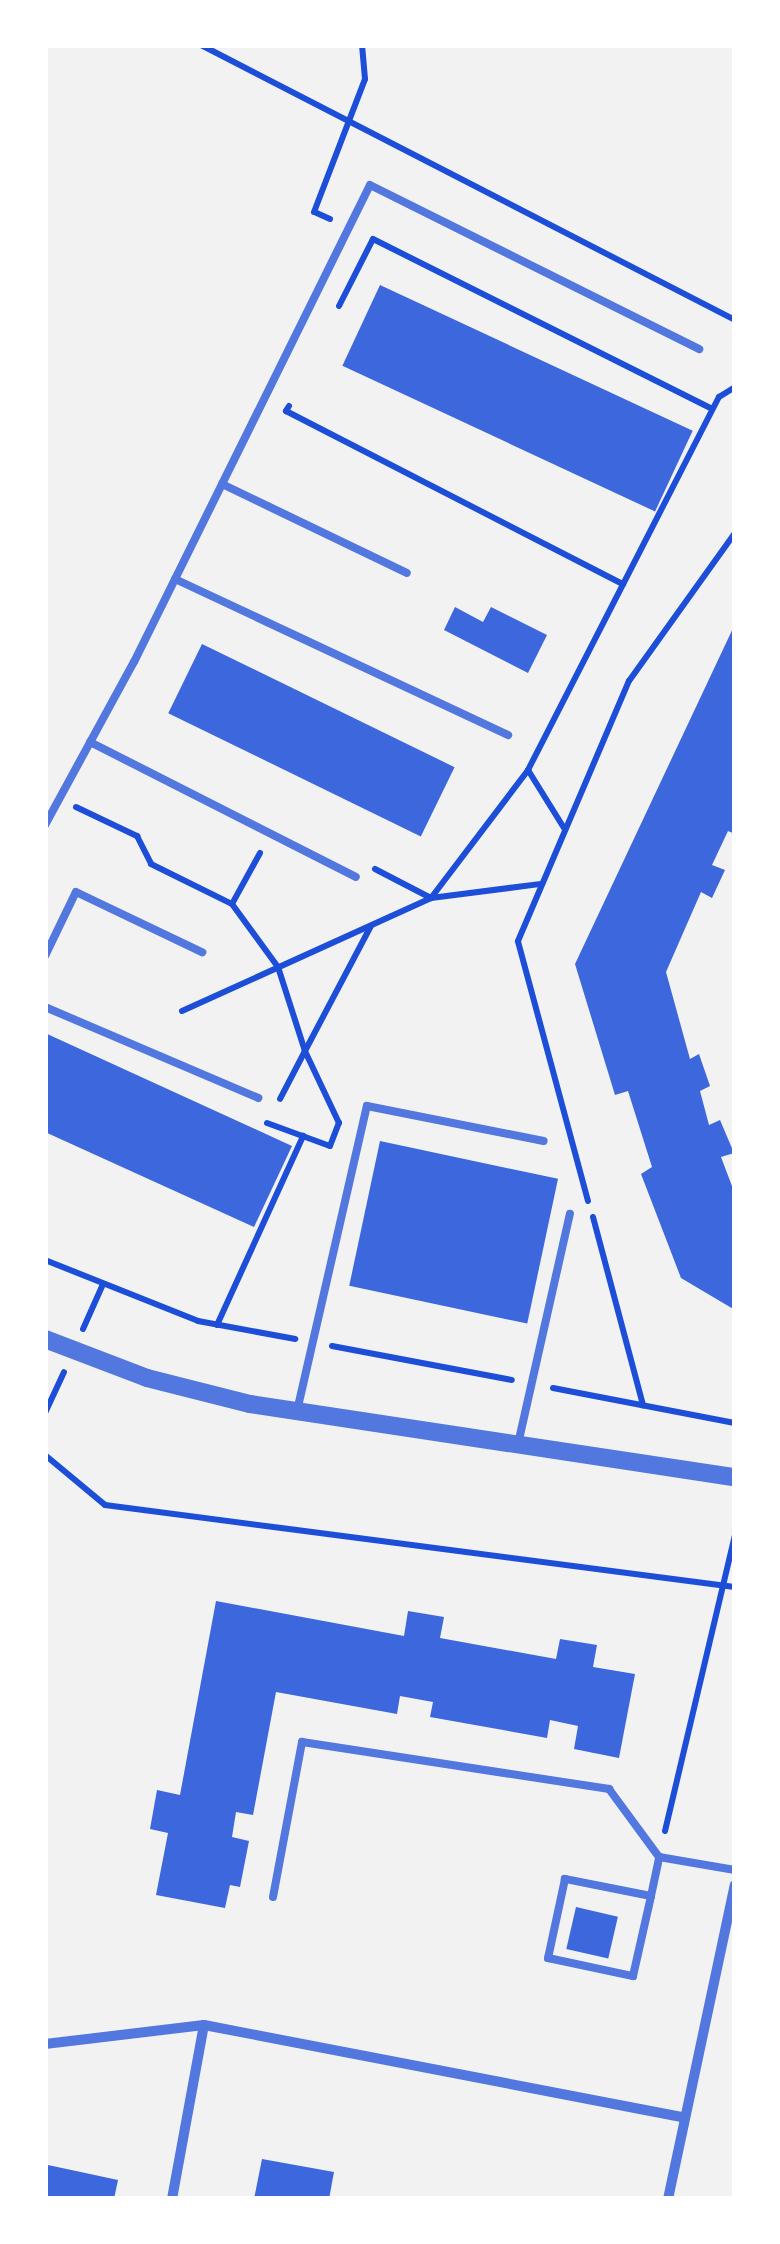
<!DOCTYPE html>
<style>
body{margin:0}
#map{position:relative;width:780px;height:2244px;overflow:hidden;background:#f2f2f2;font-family:"Source Sans 3",sans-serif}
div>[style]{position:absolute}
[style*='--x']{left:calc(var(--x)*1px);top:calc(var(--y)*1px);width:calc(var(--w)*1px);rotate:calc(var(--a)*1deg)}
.building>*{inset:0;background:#3d67dc;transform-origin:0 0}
.path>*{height:6px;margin:-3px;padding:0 3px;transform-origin:3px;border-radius:3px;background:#1d4ed8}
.service>*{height:8px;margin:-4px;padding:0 4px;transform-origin:4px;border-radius:4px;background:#5277de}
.minor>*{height:10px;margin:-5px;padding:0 5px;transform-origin:5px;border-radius:5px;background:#5277de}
.tertiary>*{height:18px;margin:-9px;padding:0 9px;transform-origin:9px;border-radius:9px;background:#5277de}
span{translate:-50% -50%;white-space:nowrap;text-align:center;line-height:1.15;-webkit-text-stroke:10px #fff;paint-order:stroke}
.frame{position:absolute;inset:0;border:48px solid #fff;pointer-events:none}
</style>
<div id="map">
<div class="building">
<i style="left:380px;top:285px;width:345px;height:89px;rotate:25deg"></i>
<i style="clip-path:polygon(455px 607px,483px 622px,491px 607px,547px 635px,528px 673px,444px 630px)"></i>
<i style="clip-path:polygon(735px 624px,735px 834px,728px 831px,712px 865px,725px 870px,712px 898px,701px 892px,666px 972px,690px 1059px,699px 1054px,710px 1086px,700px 1091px,709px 1125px,720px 1120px,734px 1153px,721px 1157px,735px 1194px,735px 1310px,681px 1278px,641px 1174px,652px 1167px,628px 1091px,615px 1095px,575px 964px)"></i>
<i style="left:202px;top:644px;width:281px;height:77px;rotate:26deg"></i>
<i style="clip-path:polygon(45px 1033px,292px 1146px,254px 1227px,45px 1132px)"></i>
<i style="left:380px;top:1141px;width:182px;height:148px;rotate:12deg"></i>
<i style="clip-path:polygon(216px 1601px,404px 1636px,408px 1611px,444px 1617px,440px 1638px,556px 1659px,560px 1639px,597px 1645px,593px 1667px,635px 1674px,619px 1758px,574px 1749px,578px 1726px,550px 1720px,547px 1738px,430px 1717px,433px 1702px,400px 1696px,397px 1714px,276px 1692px,253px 1815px,236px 1812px,232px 1837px,249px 1841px,240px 1887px,230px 1885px,225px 1908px,156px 1895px,168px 1833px,150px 1829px,157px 1790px,180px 1795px)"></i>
<i style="left:576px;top:1907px;width:43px;height:43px;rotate:13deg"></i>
<i style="clip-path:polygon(262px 2159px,334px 2172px,329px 2199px,254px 2199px)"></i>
<i style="clip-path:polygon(48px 2165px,118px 2180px,114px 2199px,45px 2199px)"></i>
</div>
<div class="path">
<i style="--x:201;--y:45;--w:601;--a:27.25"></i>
<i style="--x:330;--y:219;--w:17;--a:-156"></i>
<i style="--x:314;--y:212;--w:142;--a:-69"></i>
<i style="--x:365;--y:79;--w:34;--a:-95"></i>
<i style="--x:339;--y:306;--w:75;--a:-63.1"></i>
<i style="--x:373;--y:239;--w:379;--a:26.6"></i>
<i style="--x:289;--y:406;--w:6;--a:121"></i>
<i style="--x:286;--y:411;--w:379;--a:27.2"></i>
<i style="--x:528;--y:770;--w:68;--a:58.2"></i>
<i style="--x:76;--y:807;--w:68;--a:25.4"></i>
<i style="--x:137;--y:836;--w:31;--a:63"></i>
<i style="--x:151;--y:864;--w:90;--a:26.3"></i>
<i style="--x:260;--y:853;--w:58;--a:118.8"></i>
<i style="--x:232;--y:904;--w:78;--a:53.9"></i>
<i style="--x:278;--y:967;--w:88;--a:72.2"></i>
<i style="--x:305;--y:1051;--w:54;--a:117.5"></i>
<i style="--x:375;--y:869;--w:63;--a:27.4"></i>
<i style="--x:431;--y:898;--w:161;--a:-52.8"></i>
<i style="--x:528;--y:770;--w:419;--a:-62.9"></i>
<i style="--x:719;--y:397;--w:19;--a:-32"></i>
<i style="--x:182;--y:1011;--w:273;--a:-24.4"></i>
<i style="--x:431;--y:898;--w:111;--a:-7.3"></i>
<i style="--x:267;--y:1123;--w:67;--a:20.1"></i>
<i style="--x:330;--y:1146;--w:25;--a:-69"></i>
<i style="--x:339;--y:1123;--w:80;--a:-115.3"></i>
<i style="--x:305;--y:1051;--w:141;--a:-62.2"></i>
<i style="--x:588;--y:1201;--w:269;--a:-105.1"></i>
<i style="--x:518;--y:941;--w:283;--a:-66.9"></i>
<i style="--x:629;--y:681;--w:182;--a:-54.4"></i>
<i style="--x:593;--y:1217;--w:195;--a:75.1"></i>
<i style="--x:45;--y:1260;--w:165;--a:21.7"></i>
<i style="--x:198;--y:1321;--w:99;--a:10.5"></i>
<i style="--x:217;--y:1325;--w:208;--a:-65.5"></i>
<i style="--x:83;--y:1329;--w:49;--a:-66"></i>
<i style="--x:332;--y:1346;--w:183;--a:10.7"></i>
<i style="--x:553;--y:1388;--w:185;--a:10.9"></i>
<i style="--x:45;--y:1413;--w:45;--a:-65.1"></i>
<i style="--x:45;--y:1455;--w:78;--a:39.8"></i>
<i style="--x:105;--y:1505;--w:635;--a:7.42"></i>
<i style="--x:665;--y:1831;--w:304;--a:-76.7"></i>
</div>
<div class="service">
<i style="--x:222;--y:484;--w:205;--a:25.7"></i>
<i style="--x:175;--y:579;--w:368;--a:25.1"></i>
<i style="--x:90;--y:742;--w:298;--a:26.9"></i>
<i style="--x:45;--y:825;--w:186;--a:-61.4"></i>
<i style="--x:134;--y:662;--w:532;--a:-63.68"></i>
<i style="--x:370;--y:185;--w:368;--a:26.5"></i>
<i style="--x:45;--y:956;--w:71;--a:-64.2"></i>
<i style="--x:76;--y:892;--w:140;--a:25.5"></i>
<i style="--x:45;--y:1007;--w:232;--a:23.1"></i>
<i style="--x:297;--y:1411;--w:313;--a:-77.1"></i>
<i style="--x:367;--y:1106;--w:180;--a:11.2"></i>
<i style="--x:518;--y:1444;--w:236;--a:-77.3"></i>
<i style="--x:651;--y:1896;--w:88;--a:-168.8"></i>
<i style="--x:565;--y:1879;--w:81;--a:102.1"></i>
<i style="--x:548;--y:1958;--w:87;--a:12"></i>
<i style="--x:633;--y:1976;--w:82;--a:-77.3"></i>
<i style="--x:651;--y:1896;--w:40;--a:-78"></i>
<i style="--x:273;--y:1897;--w:158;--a:-79.4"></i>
<i style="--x:302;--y:1742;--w:311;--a:8.7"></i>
<i style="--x:609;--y:1789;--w:84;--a:53.7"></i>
<i style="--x:659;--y:1857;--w:77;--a:9.7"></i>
</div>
<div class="minor">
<i style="--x:45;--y:2044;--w:160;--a:-6.8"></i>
<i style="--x:172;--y:2199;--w:177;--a:-79.6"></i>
<i style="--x:204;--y:2025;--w:489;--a:10.9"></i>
<i style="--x:668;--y:2199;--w:321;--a:-78"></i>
</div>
<div class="tertiary">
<i style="--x:45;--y:1339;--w:109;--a:20.9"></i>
<i style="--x:147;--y:1378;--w:106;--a:14.2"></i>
<i style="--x:250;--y:1404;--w:490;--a:8.6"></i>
</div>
<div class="frame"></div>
</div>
